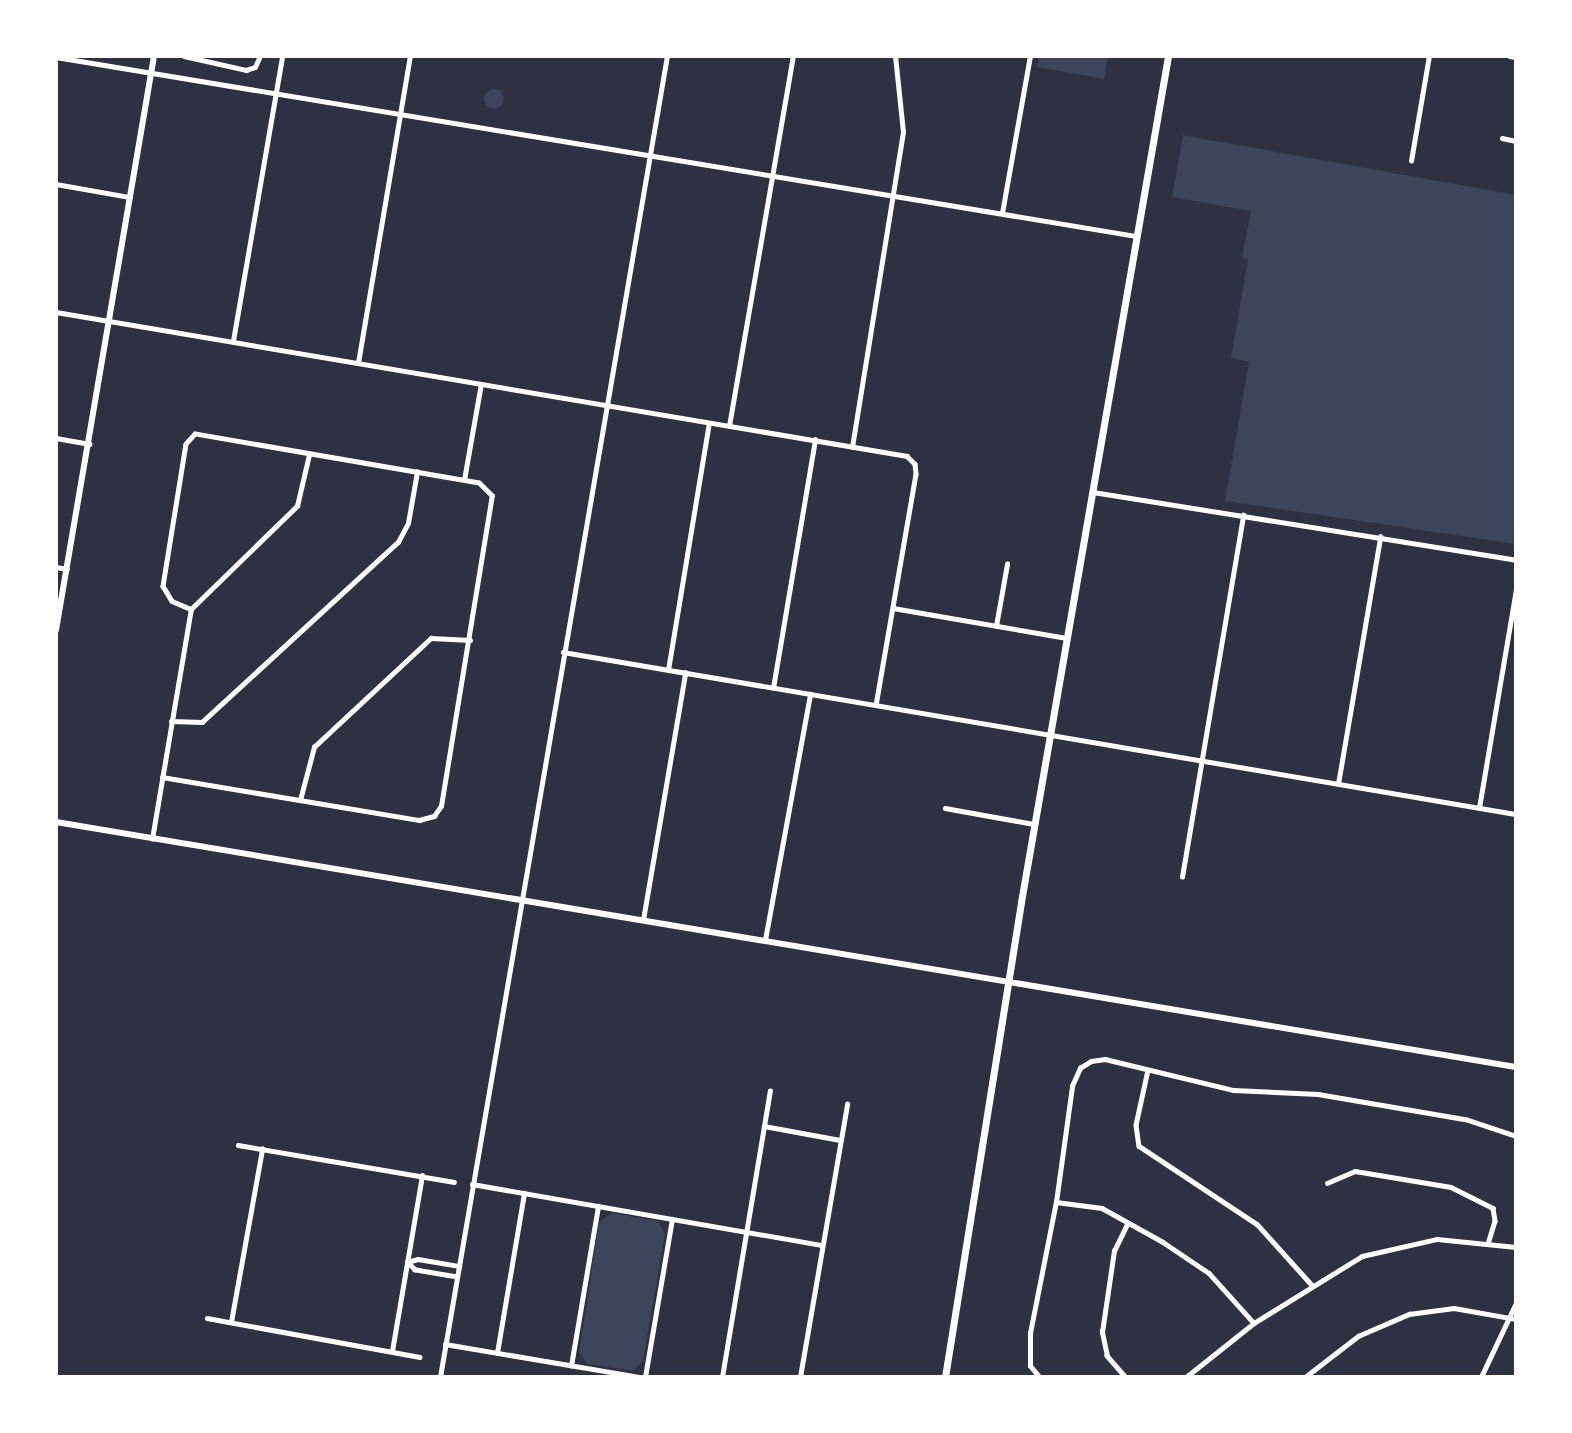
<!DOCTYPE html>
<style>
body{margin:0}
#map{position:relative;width:1572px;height:1433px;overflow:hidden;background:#2d3142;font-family:Roboto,sans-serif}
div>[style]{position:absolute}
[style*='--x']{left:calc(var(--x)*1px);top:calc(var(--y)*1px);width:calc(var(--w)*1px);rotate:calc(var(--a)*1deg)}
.green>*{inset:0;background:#3c4559}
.round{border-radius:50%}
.minor>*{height:4.5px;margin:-2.25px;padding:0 2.25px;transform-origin:2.25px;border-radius:2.25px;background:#fff}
.tertiary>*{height:6px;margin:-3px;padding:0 3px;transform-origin:3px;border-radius:3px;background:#fff}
.secondary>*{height:7px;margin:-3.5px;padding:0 3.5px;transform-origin:3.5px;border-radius:3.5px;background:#fff}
span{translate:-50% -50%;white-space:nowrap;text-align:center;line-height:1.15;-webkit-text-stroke:5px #fff;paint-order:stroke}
.frame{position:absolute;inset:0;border:58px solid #fff;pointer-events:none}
</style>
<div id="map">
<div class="green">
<i style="clip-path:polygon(1039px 56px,1108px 56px,1104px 79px,1037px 67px)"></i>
<i class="round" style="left:484px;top:89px;width:20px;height:20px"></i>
<i style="clip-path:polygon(1183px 135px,1516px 195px,1516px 544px,1225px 501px,1249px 362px,1231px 358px,1248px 259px,1242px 258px,1251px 211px,1172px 197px)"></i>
<i style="clip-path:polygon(612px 1213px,658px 1221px,665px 1234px,643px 1361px,633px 1371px,588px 1364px,579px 1353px,599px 1223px)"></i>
</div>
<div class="minor">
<i style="--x:184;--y:56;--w:64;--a:12.7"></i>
<i style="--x:246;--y:70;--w:9;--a:-18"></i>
<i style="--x:255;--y:67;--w:12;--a:-66"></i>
<i style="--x:56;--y:57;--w:1095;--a:9.41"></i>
<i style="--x:1502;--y:138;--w:14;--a:12"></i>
<i style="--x:1411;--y:161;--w:107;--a:-80.3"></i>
<i style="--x:56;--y:184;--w:75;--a:10"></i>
<i style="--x:1002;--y:213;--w:159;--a:-79.9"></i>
<i style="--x:56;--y:312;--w:863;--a:9.6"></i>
<i style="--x:907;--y:456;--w:11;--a:45"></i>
<i style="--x:915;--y:464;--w:10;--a:84"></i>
<i style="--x:916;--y:474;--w:234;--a:99.8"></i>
<i style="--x:233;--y:341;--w:289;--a:-80.2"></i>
<i style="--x:358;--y:363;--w:311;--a:-80.4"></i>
<i style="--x:729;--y:426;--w:375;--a:-80.2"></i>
<i style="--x:56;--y:438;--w:34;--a:10"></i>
<i style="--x:852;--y:447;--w:319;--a:-80.8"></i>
<i style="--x:903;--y:132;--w:76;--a:-96"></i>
<i style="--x:464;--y:480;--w:97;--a:-80"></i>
<i style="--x:1093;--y:492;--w:428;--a:9.1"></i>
<i style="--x:56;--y:567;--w:11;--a:10"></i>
<i style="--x:893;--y:608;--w:176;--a:9.8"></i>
<i style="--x:996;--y:626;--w:63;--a:-79.9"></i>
<i style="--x:563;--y:652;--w:967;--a:9.65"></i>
<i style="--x:668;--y:670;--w:250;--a:-80.6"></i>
<i style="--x:773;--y:688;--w:252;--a:-80.4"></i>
<i style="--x:171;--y:721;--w:31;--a:2"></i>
<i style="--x:202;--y:722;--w:266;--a:-42.6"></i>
<i style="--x:398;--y:542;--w:21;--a:-62"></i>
<i style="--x:408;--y:523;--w:52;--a:-80"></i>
<i style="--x:162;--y:777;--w:261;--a:9.5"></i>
<i style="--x:419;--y:820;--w:16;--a:-15"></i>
<i style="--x:434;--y:816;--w:12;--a:-55"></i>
<i style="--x:441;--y:806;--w:314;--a:-80.7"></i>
<i style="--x:492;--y:496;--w:18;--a:-135"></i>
<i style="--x:479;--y:483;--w:288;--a:-170.2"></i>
<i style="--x:195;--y:434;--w:13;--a:132"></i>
<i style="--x:186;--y:444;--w:144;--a:99.2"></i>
<i style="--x:163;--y:586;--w:17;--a:59"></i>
<i style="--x:172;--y:601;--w:21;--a:23"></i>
<i style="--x:1338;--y:784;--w:251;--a:-80.3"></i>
<i style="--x:300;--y:800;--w:55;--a:-75.2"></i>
<i style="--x:314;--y:747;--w:160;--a:-43"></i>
<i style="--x:431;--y:638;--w:39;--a:3"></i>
<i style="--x:945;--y:808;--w:90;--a:10.2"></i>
<i style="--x:1479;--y:808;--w:221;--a:-80.4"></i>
<i style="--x:152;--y:839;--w:233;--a:-80.4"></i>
<i style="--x:191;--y:609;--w:148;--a:-44.2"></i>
<i style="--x:297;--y:506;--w:52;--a:-76.8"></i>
<i style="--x:1182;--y:877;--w:367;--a:-80.4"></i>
<i style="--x:643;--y:920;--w:251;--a:-80.3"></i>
<i style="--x:765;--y:940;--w:250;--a:-79.6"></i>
<i style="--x:1148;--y:1070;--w:56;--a:102.3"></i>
<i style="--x:1136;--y:1125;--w:21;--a:82"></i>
<i style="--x:1139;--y:1146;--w:141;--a:33.5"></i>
<i style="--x:1257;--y:1224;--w:82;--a:48"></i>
<i style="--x:764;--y:1126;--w:77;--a:10.4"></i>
<i style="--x:238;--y:1145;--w:219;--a:9.7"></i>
<i style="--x:1327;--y:1183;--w:30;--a:-23"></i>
<i style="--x:1355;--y:1171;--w:97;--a:9.5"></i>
<i style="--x:1451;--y:1187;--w:47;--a:26.6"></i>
<i style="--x:1493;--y:1208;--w:13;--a:81"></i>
<i style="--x:1495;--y:1221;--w:21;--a:107"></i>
<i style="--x:472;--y:1184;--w:355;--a:9.9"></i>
<i style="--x:1056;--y:1202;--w:46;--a:7.4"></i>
<i style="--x:1102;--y:1208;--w:70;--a:29.1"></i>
<i style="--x:1163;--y:1242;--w:55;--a:34"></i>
<i style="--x:1209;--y:1273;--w:67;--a:48"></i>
<i style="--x:457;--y:1277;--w:43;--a:-170.5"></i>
<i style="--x:415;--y:1270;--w:11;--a:-135"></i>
<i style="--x:407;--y:1262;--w:11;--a:-15"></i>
<i style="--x:418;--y:1259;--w:42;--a:9.7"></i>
<i style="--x:207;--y:1318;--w:216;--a:10.4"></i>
<i style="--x:231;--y:1322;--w:176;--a:-79.8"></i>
<i style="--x:445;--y:1344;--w:198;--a:9.6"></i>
<i style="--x:392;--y:1351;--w:178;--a:-80.3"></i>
<i style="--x:497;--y:1353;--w:162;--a:-80.4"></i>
<i style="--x:571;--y:1366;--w:162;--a:-80.4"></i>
<i style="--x:440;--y:1377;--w:1340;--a:-80.25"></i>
<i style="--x:645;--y:1377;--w:160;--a:-80.3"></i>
<i style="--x:722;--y:1377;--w:290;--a:-80.5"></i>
<i style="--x:800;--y:1377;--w:277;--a:-80.2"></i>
<i style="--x:1039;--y:1377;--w:14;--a:-129"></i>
<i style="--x:1030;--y:1366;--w:33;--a:-90"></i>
<i style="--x:1030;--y:1333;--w:134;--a:-78.8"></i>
<i style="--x:1056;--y:1202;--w:117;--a:-82.1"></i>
<i style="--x:1072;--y:1086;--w:20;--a:-66"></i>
<i style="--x:1080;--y:1068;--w:13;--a:-32"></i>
<i style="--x:1091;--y:1061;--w:14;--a:-8"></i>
<i style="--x:1105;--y:1059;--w:132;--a:13.6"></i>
<i style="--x:1233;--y:1090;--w:85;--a:2.7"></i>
<i style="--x:1318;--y:1094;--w:149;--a:9.7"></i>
<i style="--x:1465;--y:1119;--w:54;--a:18.4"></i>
<i style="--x:1125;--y:1377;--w:28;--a:-131"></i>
<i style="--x:1107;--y:1356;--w:25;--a:-102"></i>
<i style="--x:1102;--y:1332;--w:82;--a:-81.6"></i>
<i style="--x:1114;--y:1251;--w:30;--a:-64"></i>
<i style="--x:1186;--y:1377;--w:87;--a:-38.5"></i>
<i style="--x:1254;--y:1323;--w:127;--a:-31.8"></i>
<i style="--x:1362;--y:1256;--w:77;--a:-12.8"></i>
<i style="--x:1437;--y:1239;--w:79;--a:5.8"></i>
<i style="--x:1305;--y:1377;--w:67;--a:-37.7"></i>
<i style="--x:1358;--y:1336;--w:56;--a:-23.3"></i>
<i style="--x:1409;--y:1314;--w:45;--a:-7.6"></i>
<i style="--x:1454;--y:1308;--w:63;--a:10.1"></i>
<i style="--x:1481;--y:1377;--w:82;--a:-64.7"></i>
</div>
<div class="tertiary">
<i style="--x:1510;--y:56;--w:6;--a:9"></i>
<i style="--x:56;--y:630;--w:582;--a:-80.31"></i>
<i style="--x:56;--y:822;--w:1480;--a:9.53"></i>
</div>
<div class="secondary">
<i style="--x:945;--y:1377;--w:481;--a:-80.9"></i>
<i style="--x:1021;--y:902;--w:859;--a:-80.14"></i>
</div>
<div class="frame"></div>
</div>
